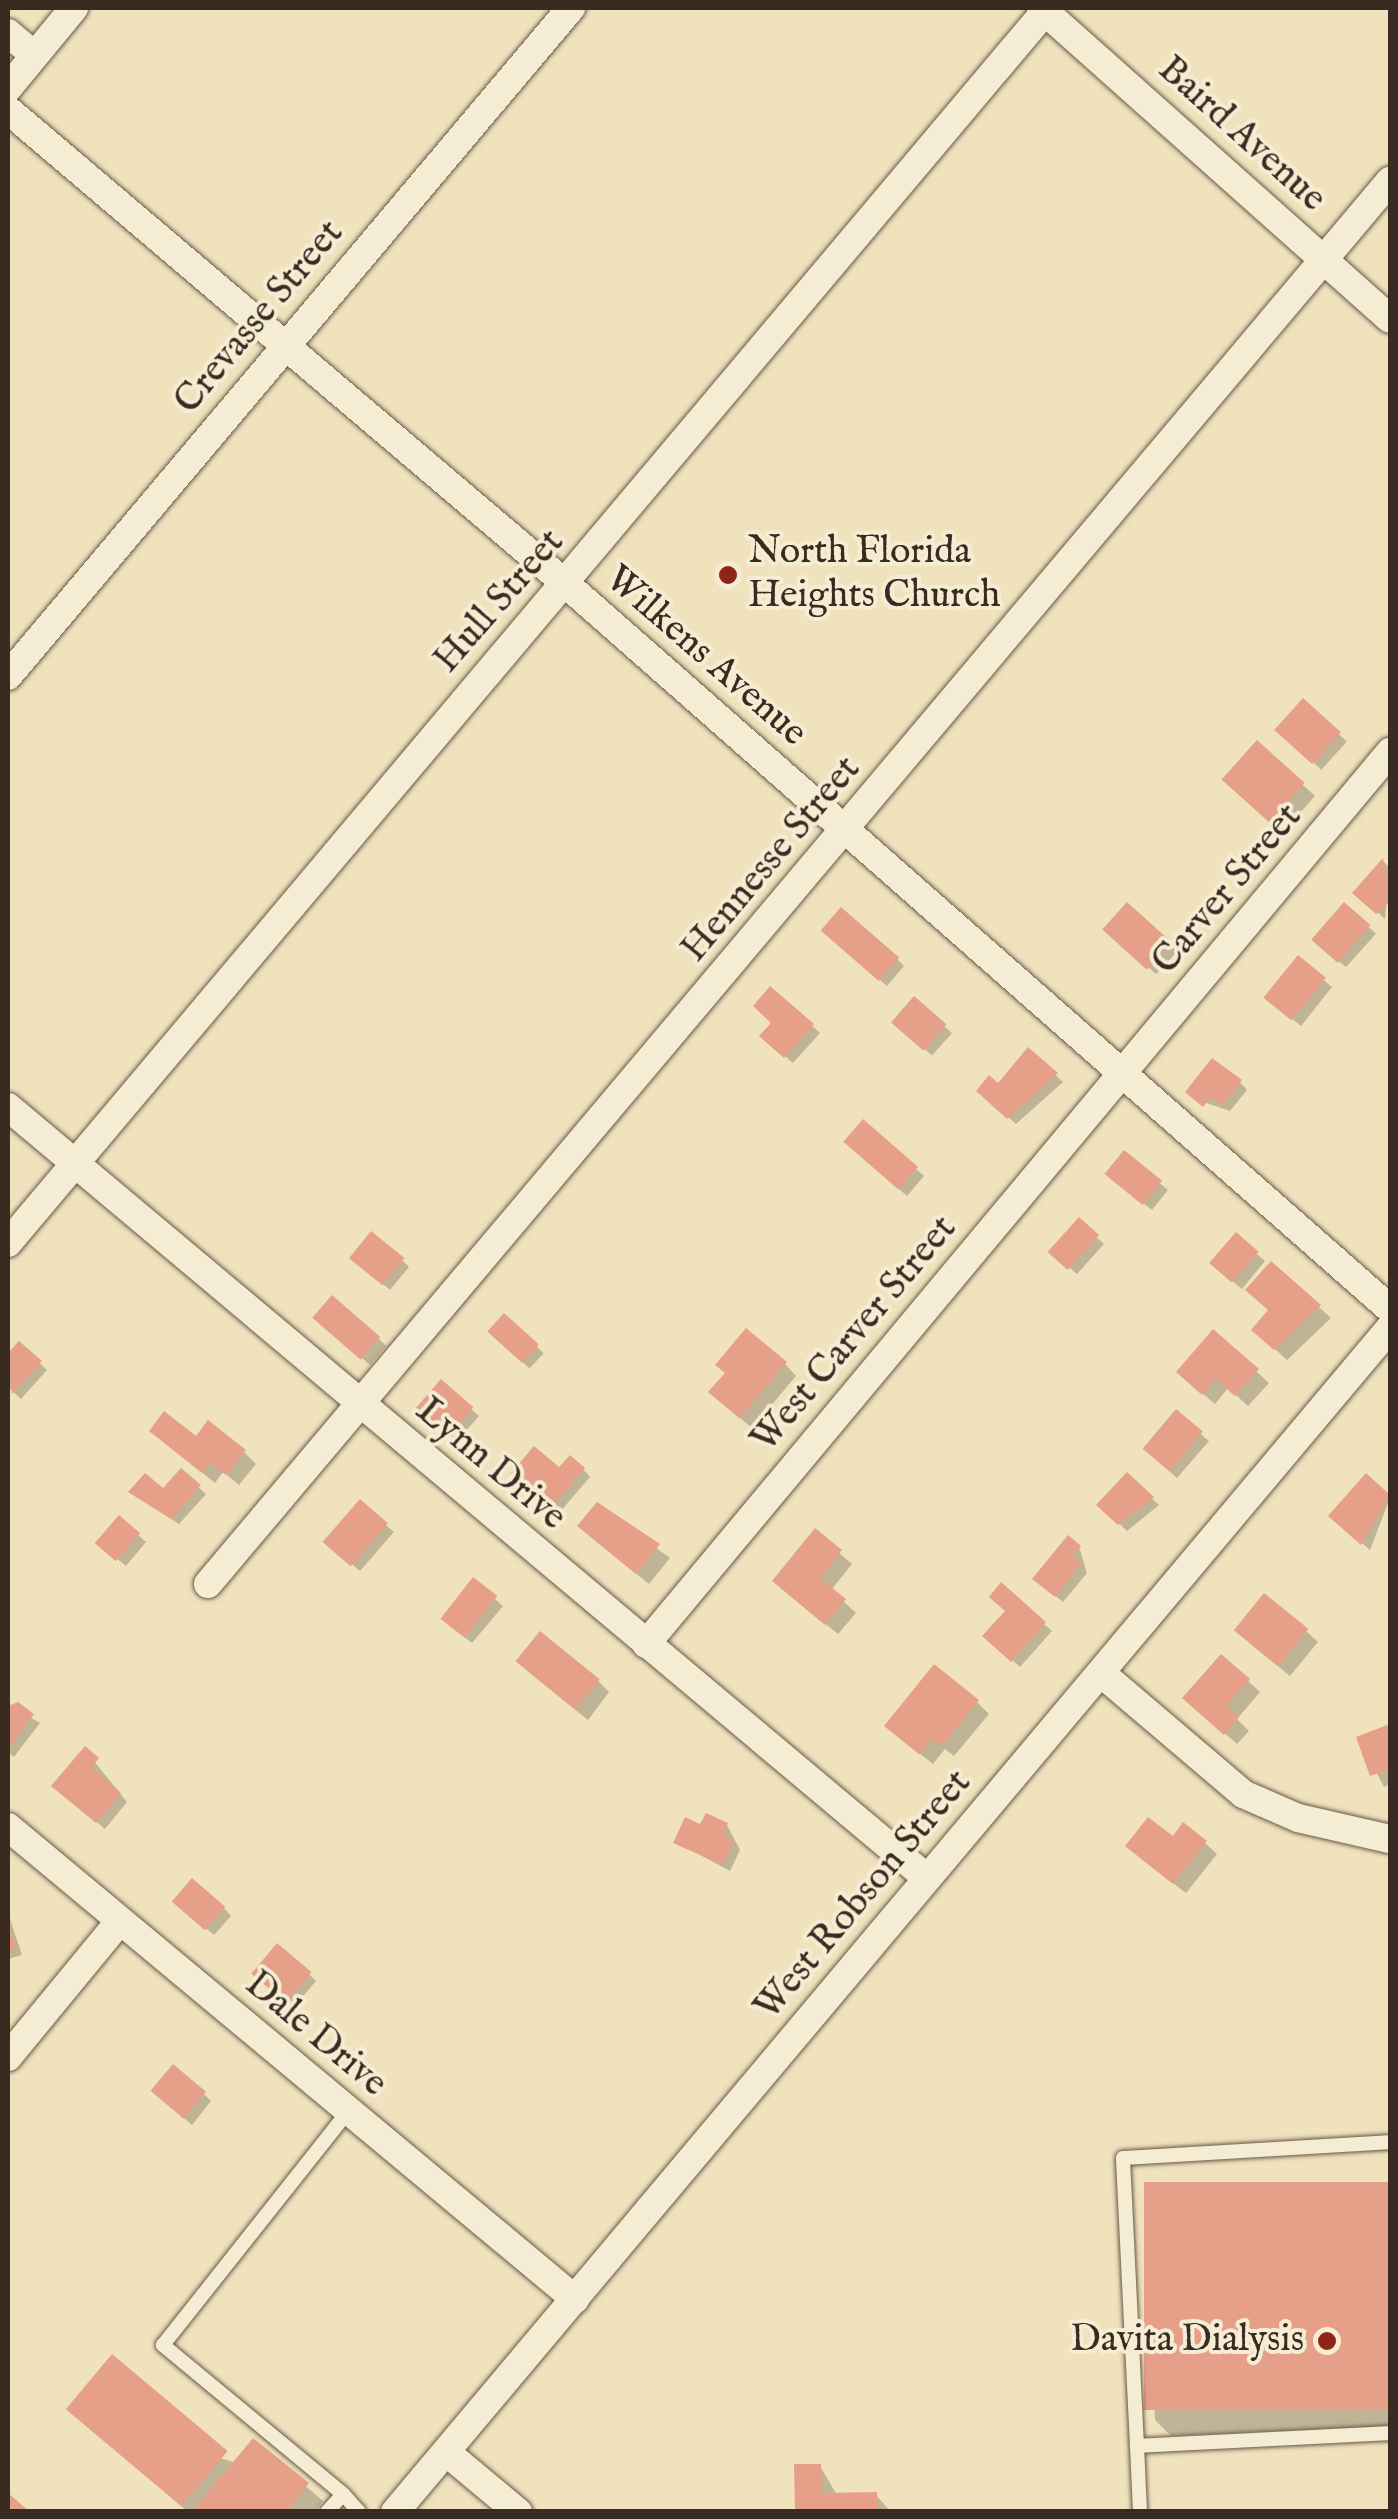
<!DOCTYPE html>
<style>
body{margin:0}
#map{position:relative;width:1398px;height:2519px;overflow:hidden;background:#f0e2bd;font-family:"IM FELL English",serif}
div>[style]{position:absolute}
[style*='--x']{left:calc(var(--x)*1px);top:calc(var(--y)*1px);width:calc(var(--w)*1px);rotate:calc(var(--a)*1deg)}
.shadow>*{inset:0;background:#0003;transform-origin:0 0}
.building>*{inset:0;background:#e69f89;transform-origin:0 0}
.roads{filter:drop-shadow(0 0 2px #685948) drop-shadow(0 0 2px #685948)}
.service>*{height:14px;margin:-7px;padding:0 7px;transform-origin:7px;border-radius:7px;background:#f5ecd4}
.minor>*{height:28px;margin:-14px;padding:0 14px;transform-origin:14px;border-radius:14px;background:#f5ecd4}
.dots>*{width:28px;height:28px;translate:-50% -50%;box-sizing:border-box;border:5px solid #f5ecd4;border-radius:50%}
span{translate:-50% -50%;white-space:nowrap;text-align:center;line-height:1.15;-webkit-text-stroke:8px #f5ecd4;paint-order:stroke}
.street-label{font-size:38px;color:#3a2b21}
.poi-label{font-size:38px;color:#3a2b21}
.left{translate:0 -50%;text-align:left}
.right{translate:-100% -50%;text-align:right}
.frame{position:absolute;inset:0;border:10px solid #3a2b21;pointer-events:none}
</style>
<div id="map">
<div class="shadow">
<i style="left:1303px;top:702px;width:59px;height:38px;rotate:42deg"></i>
<i style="clip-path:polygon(1257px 743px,1315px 796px,1283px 832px,1236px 791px)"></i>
<i style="clip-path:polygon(1384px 862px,1390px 868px,1385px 919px,1356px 893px)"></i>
<i style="left:1344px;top:905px;width:43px;height:45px;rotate:42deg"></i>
<i style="clip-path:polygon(1113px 936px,1170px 943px,1178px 951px,1156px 974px)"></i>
<i style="clip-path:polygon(831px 938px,897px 959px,904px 966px,887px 986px)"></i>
<i style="clip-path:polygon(1298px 958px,1332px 987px,1301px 1026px,1274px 1004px)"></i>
<i style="clip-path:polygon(771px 989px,820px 1033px,793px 1063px,770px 1043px)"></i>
<i style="left:914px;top:999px;width:51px;height:30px;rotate:42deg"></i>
<i style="clip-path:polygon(1029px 1051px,1063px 1082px,1016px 1124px,979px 1091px,998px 1086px)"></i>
<i style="clip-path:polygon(1240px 1082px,1247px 1090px,1230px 1111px,1195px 1099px)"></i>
<i style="clip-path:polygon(853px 1149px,916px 1169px,924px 1176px,907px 1196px)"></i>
<i style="clip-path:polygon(1124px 1154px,1168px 1190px,1152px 1210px,1115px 1181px)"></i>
<i style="clip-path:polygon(1079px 1221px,1104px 1244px,1077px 1274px,1059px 1259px)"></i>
<i style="clip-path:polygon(1236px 1236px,1265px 1261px,1242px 1289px,1220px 1271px)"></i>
<i style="clip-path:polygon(402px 1260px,409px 1267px,390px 1290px,360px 1265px)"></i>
<i style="clip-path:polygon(1319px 1307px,1331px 1318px,1287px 1360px,1266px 1341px)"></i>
<i style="left:505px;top:1317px;width:53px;height:21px;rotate:43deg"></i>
<i style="clip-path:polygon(323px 1325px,379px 1339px,386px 1346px,370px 1365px)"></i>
<i style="clip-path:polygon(1213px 1332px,1269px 1383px,1248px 1406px,1228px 1388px,1215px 1404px,1190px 1383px)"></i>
<i style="clip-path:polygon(19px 1344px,47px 1370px,21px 1399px,8px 1387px,8px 1357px)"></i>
<i style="clip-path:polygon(785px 1364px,796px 1376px,752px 1428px,723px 1404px,727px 1374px)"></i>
<i style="clip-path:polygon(441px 1383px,479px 1416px,457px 1441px,427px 1415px)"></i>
<i style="clip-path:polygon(1176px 1413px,1209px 1441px,1177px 1478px,1152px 1456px)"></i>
<i style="clip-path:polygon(197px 1440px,244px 1452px,256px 1464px,239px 1485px,223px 1472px,215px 1483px,164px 1442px)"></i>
<i style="clip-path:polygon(583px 1469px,590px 1477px,559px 1513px,521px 1480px)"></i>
<i style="clip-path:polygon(181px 1471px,206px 1494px,179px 1524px,131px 1492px,163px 1492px)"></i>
<i style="clip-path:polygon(1127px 1475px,1159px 1505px,1127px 1531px,1100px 1505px)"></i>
<i style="clip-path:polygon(1366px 1476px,1390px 1498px,1370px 1550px,1339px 1523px)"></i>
<i style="clip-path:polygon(360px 1503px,394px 1532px,360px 1571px,334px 1549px)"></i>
<i style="clip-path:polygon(598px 1506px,670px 1558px,649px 1584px,592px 1538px)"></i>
<i style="clip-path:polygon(119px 1518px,146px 1542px,126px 1566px,106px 1550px)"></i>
<i style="clip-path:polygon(815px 1532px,852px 1564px,831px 1590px,856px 1613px,838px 1634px,787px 1593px)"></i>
<i style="clip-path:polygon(1079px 1547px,1087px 1573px,1063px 1602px,1043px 1586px)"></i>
<i style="clip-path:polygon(474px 1581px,503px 1606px,472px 1643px,450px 1626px)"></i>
<i style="clip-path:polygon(1002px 1586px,1052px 1631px,1020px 1667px,985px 1636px,1008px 1612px)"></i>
<i style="clip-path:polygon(1306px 1631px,1318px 1642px,1290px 1676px,1248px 1642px)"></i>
<i style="clip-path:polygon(530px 1673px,598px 1681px,609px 1692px,588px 1720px)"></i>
<i style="clip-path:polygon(1248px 1681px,1260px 1692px,1237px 1719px,1249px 1731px,1237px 1744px,1197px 1709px)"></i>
<i style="clip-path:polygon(977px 1702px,989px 1714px,954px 1756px,945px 1749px,933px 1764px,899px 1737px)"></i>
<i style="clip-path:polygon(8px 1705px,40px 1723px,14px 1757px,8px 1752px)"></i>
<i style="clip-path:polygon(1390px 1727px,1390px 1784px,1384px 1787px,1359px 1739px)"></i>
<i style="clip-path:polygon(85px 1750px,127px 1802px,105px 1829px,62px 1793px)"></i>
<i style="clip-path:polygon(727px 1825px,740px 1850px,730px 1871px,676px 1842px)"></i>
<i style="clip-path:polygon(1173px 1839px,1205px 1843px,1217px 1854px,1186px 1893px,1140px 1858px)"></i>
<i style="clip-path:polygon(224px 1908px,231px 1916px,214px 1935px,183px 1909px)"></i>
<i style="clip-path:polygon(8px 1913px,22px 1955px,8px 1959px)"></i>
<i style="clip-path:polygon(309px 1974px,316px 1981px,294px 2007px,262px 1980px)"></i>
<i style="clip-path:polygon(204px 2094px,211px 2101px,192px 2125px,161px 2098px)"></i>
<i style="clip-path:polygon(1390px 2184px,1390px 2426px,1171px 2436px,1155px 2420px,1146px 2196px)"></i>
<i style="clip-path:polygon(69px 2409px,236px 2463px,254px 2441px,323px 2501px,314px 2512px,188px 2512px)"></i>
<i style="clip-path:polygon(820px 2466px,837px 2495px,876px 2495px,891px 2512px,797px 2512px)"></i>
</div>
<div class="building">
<i style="left:1303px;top:698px;width:51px;height:43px;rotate:42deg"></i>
<i style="left:1257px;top:740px;width:64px;height:53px;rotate:42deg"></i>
<i style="clip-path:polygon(1383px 858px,1390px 902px,1376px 914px,1352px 893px)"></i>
<i style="left:1127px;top:902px;width:60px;height:37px;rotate:42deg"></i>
<i style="left:1344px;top:902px;width:35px;height:50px;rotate:41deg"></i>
<i style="left:841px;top:907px;width:77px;height:31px;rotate:41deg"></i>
<i style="left:1298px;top:955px;width:36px;height:55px;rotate:39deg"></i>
<i style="clip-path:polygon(770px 986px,814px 1024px,784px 1058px,759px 1036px,771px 1023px,753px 1006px)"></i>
<i style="left:914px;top:996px;width:43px;height:35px;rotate:41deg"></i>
<i style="clip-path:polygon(1028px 1047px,1058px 1073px,1007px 1119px,976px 1091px,989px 1075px,998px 1083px)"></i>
<i style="clip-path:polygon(1212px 1058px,1242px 1080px,1222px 1106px,1211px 1097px,1203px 1107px,1185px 1092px)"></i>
<i style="left:863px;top:1119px;width:73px;height:30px;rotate:41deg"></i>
<i style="left:1124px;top:1150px;width:49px;height:31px;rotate:39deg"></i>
<i style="left:1079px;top:1217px;width:27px;height:47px;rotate:42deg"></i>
<i style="left:371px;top:1231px;width:43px;height:35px;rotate:39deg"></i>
<i style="left:1236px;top:1232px;width:30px;height:41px;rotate:41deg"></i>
<i style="clip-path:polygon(1271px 1261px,1321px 1305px,1274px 1350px,1251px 1330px,1268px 1310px,1245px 1290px)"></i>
<i style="left:332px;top:1295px;width:64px;height:30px;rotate:41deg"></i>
<i style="left:504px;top:1313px;width:47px;height:25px;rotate:42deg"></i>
<i style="clip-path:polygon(746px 1328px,787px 1362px,739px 1418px,708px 1392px,725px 1373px,715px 1365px)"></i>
<i style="clip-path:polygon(1213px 1329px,1259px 1369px,1235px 1396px,1215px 1379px,1202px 1395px,1176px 1372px)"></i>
<i style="clip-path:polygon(19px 1341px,42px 1361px,12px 1394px,8px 1353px)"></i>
<i style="left:441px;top:1379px;width:43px;height:38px;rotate:41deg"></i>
<i style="left:1176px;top:1409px;width:35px;height:52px;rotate:40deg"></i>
<i style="clip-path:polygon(164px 1411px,196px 1436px,208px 1420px,246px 1450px,226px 1475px,210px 1463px,202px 1473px,149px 1431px)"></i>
<i style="clip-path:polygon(534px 1446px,559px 1467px,570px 1455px,585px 1468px,551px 1507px,511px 1473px)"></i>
<i style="clip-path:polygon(181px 1468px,201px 1485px,171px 1519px,128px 1492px,145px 1473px,163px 1488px)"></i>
<i style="clip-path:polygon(1127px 1472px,1154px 1497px,1118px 1525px,1096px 1505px)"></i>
<i style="clip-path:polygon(1366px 1473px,1390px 1495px,1361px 1545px,1328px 1516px)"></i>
<i style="left:360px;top:1499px;width:37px;height:57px;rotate:41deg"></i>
<i style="clip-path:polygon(597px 1502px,660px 1544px,636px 1574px,577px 1526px)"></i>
<i style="left:119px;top:1515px;width:28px;height:37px;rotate:41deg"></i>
<i style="clip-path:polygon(815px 1528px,842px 1550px,820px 1578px,846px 1599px,825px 1625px,772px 1581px)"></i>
<i style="clip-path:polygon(1068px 1535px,1081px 1546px,1072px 1557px,1081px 1564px,1055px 1597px,1032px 1579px)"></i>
<i style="left:473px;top:1577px;width:31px;height:53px;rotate:38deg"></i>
<i style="clip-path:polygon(1001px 1582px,1046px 1622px,1011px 1662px,982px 1636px,1005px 1611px,989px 1597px)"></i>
<i style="left:1264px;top:1593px;width:57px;height:48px;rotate:39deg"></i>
<i style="left:540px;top:1631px;width:77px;height:39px;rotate:39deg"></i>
<i style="clip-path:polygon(1221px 1654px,1250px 1679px,1226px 1706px,1239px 1717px,1224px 1735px,1182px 1698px)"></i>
<i style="clip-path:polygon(934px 1664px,979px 1700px,942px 1746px,932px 1739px,920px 1755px,884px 1726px)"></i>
<i style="clip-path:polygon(18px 1702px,34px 1714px,8px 1749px,8px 1706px)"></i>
<i style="clip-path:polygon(1390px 1724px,1390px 1769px,1370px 1776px,1356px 1737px)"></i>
<i style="clip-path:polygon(85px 1746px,99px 1758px,92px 1767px,121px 1793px,96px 1823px,51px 1786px)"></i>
<i style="clip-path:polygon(706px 1813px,728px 1823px,723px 1835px,734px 1840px,723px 1865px,673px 1843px,685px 1817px,700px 1824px)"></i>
<i style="clip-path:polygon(1148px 1817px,1173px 1836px,1183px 1822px,1207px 1841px,1173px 1884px,1125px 1846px)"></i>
<i style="left:192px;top:1878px;width:44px;height:31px;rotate:41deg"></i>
<i style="clip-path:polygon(8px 1924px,16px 1948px,8px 1950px)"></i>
<i style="left:277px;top:1943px;width:45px;height:40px;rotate:40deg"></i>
<i style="left:173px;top:2064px;width:43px;height:35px;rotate:40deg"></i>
<i style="left:1390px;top:2182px;width:228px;height:246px;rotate:90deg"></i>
<i style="left:112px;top:2354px;width:151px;height:72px;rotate:40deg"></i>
<i style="clip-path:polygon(253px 2438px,309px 2483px,286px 2512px,192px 2512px)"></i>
<i style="clip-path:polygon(794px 2464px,821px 2464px,822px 2493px,877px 2492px,877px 2512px,795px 2512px)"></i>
<i style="clip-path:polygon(8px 2493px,30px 2512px,8px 2512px)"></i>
</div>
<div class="roads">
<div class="service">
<i style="--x:1137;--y:2446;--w:288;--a:-92.8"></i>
<i style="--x:1123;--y:2158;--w:267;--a:-3.4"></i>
<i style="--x:343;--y:2494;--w:24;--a:48"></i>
<i style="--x:327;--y:2512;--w:24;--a:-48"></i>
<i style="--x:343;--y:2494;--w:234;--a:-140.4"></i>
<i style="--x:163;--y:2345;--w:298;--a:-51.6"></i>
<i style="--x:1140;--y:2512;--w:66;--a:-92.6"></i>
<i style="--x:1137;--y:2446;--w:253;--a:-2.9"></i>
</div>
<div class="minor">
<i style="--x:1041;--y:8;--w:467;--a:41.7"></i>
<i style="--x:8;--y:33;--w:34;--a:40"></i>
<i style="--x:8;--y:88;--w:104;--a:-50.5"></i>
<i style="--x:8;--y:110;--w:732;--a:40.35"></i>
<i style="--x:566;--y:584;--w:1098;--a:41.34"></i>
<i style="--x:8;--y:676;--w:874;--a:-49.88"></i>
<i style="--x:8;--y:1107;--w:1200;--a:40"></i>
<i style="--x:8;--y:1243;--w:1615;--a:-49.9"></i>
<i style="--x:208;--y:1584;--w:1835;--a:-49.89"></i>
<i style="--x:646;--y:1644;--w:1162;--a:-50.17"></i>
<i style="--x:1101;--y:1673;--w:187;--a:40.4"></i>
<i style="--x:1243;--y:1794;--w:60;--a:23.6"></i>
<i style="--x:1298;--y:1818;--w:94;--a:12.9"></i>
<i style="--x:8;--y:1827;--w:738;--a:39.78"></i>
<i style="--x:8;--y:2057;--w:175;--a:-50.6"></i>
<i style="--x:446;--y:2452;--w:94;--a:39.8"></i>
<i style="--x:395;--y:2512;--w:1547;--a:-49.96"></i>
</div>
</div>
<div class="dots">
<i style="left:728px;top:575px;background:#8f2418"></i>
<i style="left:1327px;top:2341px;background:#8f2418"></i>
</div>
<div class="street-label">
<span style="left:1241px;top:135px;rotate:42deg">Baird Avenue</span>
<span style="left:260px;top:318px;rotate:-50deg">Crevasse Street</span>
<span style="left:500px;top:602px;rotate:-49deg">Hull Street</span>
<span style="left:705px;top:657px;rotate:41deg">Wilkens Avenue</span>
<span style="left:772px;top:860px;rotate:-50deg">Hennesse Street</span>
<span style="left:1228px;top:890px;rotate:-50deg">Carver Street</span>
<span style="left:855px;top:1335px;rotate:-50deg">West Carver Street</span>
<span style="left:490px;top:1465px;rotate:40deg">Lynn Drive</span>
<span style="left:864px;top:1896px;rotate:-50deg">West Robson Street</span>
<span style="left:315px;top:2035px;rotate:40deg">Dale Drive</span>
</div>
<div class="poi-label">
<span class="left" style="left:748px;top:575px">North Florida<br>Heights Church</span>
<span class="right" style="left:1304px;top:2341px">Davita Dialysis</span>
</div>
<div class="frame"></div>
</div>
